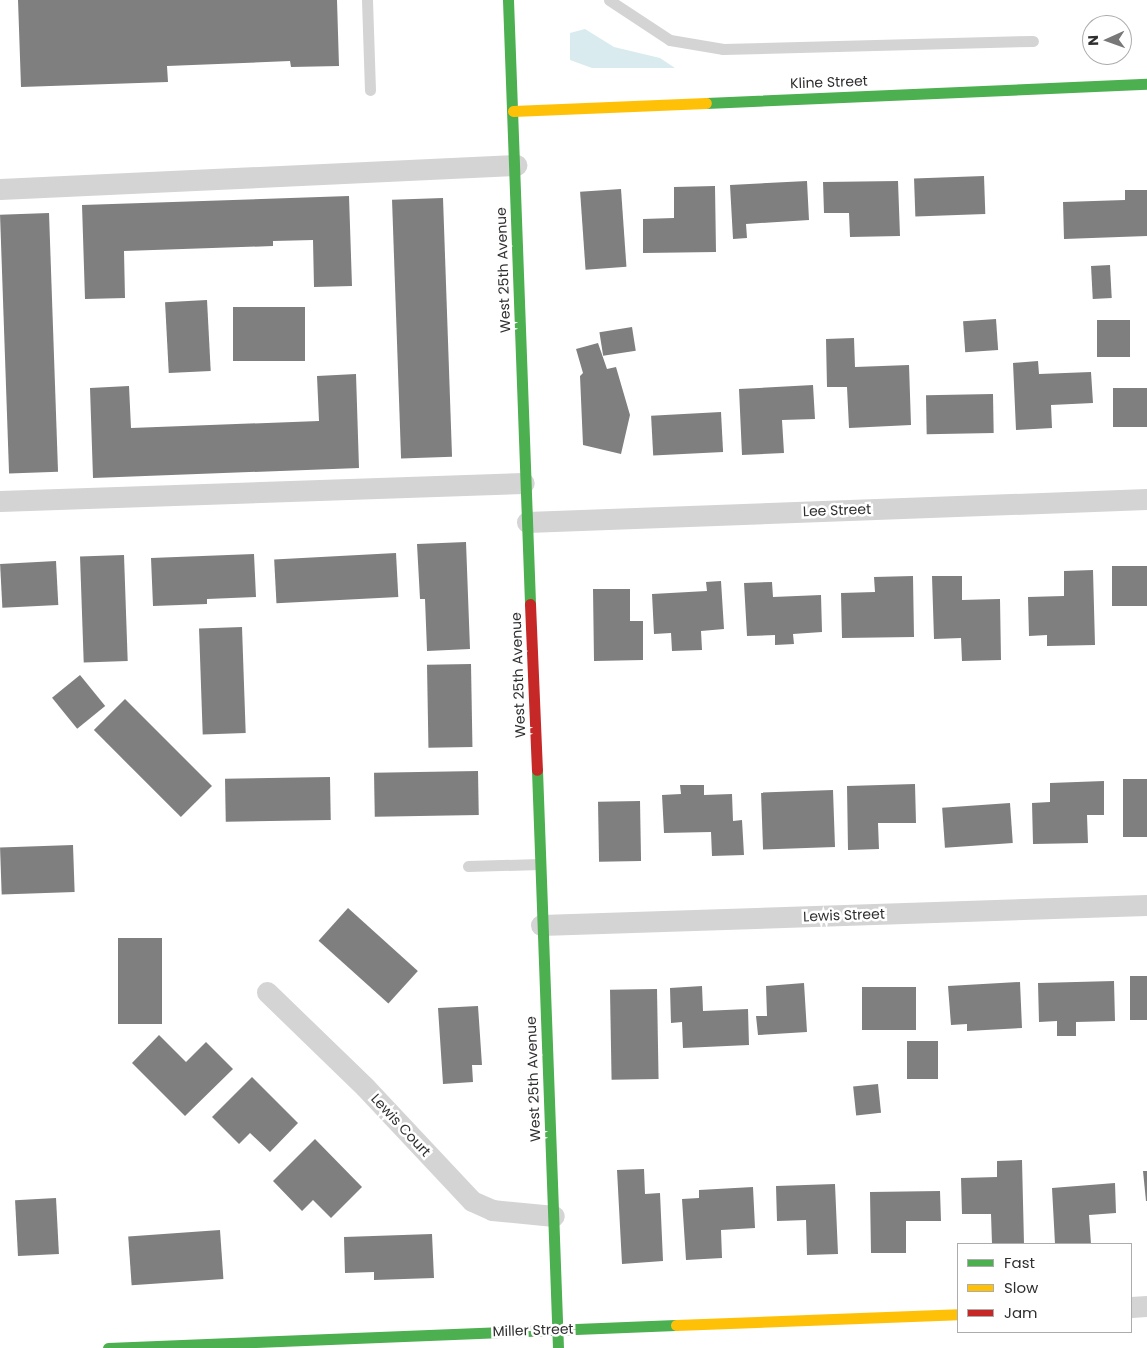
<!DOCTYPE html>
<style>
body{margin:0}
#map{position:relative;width:1147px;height:1348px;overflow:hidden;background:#fff;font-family:Poppins,sans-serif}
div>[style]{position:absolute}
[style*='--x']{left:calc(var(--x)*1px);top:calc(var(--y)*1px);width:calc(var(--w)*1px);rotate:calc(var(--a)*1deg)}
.water>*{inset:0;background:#d9ebee}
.building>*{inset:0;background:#7f7f7f;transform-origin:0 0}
.lane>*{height:11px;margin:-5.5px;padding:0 5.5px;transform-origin:5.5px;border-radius:5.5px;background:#d4d4d4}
.street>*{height:21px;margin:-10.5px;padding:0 10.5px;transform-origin:10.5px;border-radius:10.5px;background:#d4d4d4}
.fast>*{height:11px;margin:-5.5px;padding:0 5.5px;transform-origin:5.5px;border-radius:5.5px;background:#4caf50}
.slow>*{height:11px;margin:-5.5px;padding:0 5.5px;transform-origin:5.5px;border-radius:5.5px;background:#ffc107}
.jam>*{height:11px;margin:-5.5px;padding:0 5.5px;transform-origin:5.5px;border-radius:5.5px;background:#c62828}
span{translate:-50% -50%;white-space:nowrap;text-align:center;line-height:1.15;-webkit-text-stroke:5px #fff;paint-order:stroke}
.street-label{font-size:14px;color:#2f2f2f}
.legend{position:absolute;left:957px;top:1243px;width:175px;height:90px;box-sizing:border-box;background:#fff;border:1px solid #acacac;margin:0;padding:6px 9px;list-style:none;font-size:15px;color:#2f2f2f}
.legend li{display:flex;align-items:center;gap:10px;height:25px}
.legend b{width:25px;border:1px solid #acacac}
.north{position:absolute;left:1082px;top:15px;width:50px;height:50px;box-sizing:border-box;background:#fff;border:1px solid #acacac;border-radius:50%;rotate:268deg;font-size:14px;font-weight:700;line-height:20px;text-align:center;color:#2f2f2f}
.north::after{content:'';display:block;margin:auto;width:18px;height:22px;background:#787878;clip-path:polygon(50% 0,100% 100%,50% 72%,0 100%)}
</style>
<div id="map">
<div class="water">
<i style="clip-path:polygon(585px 29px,614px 47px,660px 58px,675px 68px,592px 68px,570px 60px,570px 33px)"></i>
</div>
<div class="building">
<i style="clip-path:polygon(18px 0,337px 0,339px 66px,291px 67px,290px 61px,167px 66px,168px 82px,21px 87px)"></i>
<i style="left:984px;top:176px;width:38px;height:70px;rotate:88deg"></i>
<i style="clip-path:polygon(807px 181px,809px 220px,746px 224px,747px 238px,733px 239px,730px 185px)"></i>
<i style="clip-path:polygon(898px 181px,900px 236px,850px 237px,849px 213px,824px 213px,823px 182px)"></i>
<i style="clip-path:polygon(715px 186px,716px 252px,643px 253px,643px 219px,674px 218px,674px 187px)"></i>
<i style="left:621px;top:189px;width:78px;height:41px;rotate:86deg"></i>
<i style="clip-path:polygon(1125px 190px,1147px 190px,1147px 236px,1064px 239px,1063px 202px,1125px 200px)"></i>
<i style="clip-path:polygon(349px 196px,352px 286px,314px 287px,313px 240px,273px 241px,273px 246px,124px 251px,125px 298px,85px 299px,82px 205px)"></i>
<i style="left:443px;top:198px;width:259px;height:51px;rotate:88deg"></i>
<i style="left:49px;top:213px;width:259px;height:49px;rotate:88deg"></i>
<i style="left:1110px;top:265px;width:33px;height:19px;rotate:87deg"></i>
<i style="left:207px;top:300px;width:71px;height:42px;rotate:87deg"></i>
<i style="left:233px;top:307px;width:72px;height:54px"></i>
<i style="left:996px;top:319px;width:31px;height:33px;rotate:86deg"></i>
<i style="left:1097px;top:320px;width:33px;height:37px"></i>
<i style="left:632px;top:327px;width:24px;height:33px;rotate:81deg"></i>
<i style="clip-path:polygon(854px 338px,855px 367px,909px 365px,911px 425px,849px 428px,847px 387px,827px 387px,826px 339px)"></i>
<i style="clip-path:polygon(598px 343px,607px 369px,616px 367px,630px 415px,621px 454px,583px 445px,580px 376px,583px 373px,576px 349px)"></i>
<i style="clip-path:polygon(1038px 361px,1039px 374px,1091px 372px,1093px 403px,1051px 405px,1052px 428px,1016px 430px,1013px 363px)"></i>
<i style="clip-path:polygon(356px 374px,359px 468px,93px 478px,90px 388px,129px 386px,131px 428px,319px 421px,317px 376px)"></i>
<i style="clip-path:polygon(813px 385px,815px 419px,782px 420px,784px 453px,742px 455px,739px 389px)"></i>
<i style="left:1147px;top:388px;width:39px;height:34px;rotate:90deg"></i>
<i style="left:993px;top:394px;width:39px;height:67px;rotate:89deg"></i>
<i style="left:721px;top:412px;width:40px;height:70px;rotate:87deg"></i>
<i style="clip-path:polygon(466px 542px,470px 649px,427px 651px,425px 599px,420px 599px,417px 544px)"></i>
<i style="left:396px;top:553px;width:44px;height:122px;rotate:87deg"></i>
<i style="clip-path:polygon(254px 554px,256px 597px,207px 599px,207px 604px,153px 606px,151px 558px)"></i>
<i style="left:124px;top:555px;width:106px;height:44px;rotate:88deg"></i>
<i style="left:56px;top:561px;width:44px;height:56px;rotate:87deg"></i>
<i style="left:1147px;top:566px;width:40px;height:35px;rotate:90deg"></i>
<i style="clip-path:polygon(1093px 570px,1095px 645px,1047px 646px,1047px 635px,1029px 636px,1028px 597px,1064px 596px,1064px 571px)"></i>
<i style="clip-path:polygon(913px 576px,914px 637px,842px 638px,841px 593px,875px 592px,874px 577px)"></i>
<i style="clip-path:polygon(932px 576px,962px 576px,962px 600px,1000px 599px,1001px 660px,962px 661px,961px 638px,934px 639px)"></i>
<i style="clip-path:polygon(721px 581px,724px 629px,701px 631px,702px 650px,672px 651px,671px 633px,654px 634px,652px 594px,707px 591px,706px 582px)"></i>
<i style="clip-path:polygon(772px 582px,773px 597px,821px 595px,822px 632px,793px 634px,794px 644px,775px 645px,775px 635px,747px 636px,744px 583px)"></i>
<i style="clip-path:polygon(593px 589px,630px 589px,630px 621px,643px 621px,643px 660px,594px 661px)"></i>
<i style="left:242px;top:627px;width:106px;height:43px;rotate:88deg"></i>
<i style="left:471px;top:664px;width:83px;height:44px;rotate:89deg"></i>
<i style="left:80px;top:675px;width:40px;height:36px;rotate:51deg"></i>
<i style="left:125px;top:699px;width:123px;height:44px;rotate:45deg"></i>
<i style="left:478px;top:771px;width:44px;height:104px;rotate:89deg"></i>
<i style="left:330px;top:777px;width:43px;height:105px;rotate:89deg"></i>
<i style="left:1147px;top:779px;width:58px;height:24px;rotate:90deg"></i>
<i style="clip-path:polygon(1104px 781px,1104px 815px,1087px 815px,1088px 843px,1033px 844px,1032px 803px,1050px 802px,1050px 783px)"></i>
<i style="clip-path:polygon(915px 784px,916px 823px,878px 823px,879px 849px,848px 850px,847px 786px)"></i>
<i style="clip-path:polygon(680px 785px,704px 785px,704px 795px,732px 794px,733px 821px,742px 820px,744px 855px,712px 856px,711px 832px,664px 833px,662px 795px,681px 794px)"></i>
<i style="left:833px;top:790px;width:57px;height:72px;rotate:88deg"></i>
<i style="left:640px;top:801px;width:60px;height:42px;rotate:89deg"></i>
<i style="left:1010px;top:803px;width:40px;height:68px;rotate:86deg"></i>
<i style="left:73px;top:845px;width:47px;height:73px;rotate:88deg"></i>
<i style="left:348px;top:908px;width:94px;height:44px;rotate:42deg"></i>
<i style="left:118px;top:938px;width:44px;height:86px"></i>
<i style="left:1147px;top:976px;width:44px;height:17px;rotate:90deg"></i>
<i style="clip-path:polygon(1114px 981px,1115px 1021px,1076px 1022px,1076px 1036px,1057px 1036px,1057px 1021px,1039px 1022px,1038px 983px)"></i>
<i style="clip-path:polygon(1020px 982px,1022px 1028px,967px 1031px,967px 1024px,951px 1025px,948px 986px)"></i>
<i style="clip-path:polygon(804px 983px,807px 1032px,758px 1035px,756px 1016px,767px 1016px,766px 986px)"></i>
<i style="clip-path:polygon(702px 986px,703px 1011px,748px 1009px,749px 1045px,683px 1048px,682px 1022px,671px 1023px,670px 988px)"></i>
<i style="left:916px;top:987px;width:43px;height:54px;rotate:90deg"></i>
<i style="left:657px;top:989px;width:90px;height:47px;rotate:89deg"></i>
<i style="clip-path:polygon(478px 1006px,482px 1065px,472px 1065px,473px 1082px,443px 1084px,438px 1008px)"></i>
<i style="clip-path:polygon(159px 1035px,186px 1062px,206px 1042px,233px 1069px,185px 1116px,132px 1063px)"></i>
<i style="left:907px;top:1041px;width:31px;height:38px"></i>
<i style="clip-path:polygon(252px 1077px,298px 1123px,270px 1152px,250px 1133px,239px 1144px,212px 1117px)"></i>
<i style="left:878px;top:1084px;width:29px;height:25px;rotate:84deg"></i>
<i style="clip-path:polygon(315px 1139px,362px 1187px,331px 1218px,313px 1200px,302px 1211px,273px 1181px)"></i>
<i style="clip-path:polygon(1022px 1160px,1024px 1244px,992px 1244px,991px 1214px,962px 1214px,961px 1178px,997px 1177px,997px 1161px)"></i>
<i style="clip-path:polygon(644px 1169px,645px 1194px,660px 1193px,663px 1261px,622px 1264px,617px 1170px)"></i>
<i style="clip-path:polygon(1143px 1171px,1147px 1171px,1147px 1201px,1146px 1201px)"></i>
<i style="clip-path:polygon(1115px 1183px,1116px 1213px,1089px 1215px,1091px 1244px,1055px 1244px,1052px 1188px)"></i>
<i style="clip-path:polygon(835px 1184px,838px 1254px,807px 1255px,806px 1220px,777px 1221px,776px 1186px)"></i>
<i style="clip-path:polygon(753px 1187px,755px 1228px,721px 1230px,722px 1258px,686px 1260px,682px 1199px,699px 1198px,699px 1190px)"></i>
<i style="clip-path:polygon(940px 1191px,941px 1221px,906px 1221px,906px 1253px,871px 1253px,870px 1192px)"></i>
<i style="left:56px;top:1198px;width:56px;height:41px;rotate:87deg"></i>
<i style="left:220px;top:1230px;width:49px;height:92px;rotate:86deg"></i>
<i style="clip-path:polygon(432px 1234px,434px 1278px,374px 1280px,374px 1272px,345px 1273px,344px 1237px)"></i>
</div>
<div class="lane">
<i style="--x:367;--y:0;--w:90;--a:88.1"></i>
<i style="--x:609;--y:0;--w:73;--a:33.3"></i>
<i style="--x:670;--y:40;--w:54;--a:9.6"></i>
<i style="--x:723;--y:49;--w:310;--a:-1.5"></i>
<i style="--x:468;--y:866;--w:72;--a:-1.6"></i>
</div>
<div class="street">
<i style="--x:0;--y:189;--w:517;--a:-2.66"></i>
<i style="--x:0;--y:501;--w:524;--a:-1.97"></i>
<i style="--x:527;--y:522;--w:620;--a:-2.12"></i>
<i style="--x:541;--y:925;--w:606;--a:-1.89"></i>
<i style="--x:267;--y:992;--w:136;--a:44.1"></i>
<i style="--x:365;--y:1087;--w:156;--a:46.8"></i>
<i style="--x:472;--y:1201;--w:22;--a:24"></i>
<i style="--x:492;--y:1210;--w:62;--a:5.5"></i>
<i style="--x:1131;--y:1307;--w:16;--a:-4"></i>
</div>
<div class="fast">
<i style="--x:508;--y:0;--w:604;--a:87.91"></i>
<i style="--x:706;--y:103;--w:441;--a:-2.5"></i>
<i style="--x:537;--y:770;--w:578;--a:87.92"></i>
<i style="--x:108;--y:1348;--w:568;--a:-2.32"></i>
</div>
<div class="slow">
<i style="--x:513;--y:111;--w:193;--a:-2.4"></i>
<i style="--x:676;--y:1325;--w:282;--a:-2.2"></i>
</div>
<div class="jam">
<i style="--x:530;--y:604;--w:166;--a:87.6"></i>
</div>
<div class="street-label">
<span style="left:829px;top:82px;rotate:-2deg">Kline Street</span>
<span style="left:503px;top:270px;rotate:-92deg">West 25th Avenue</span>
<span style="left:837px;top:510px;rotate:-2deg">Lee Street</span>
<span style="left:518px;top:675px;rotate:-92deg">West 25th Avenue</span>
<span style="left:844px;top:915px;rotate:-2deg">Lewis Street</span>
<span style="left:533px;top:1079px;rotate:-92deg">West 25th Avenue</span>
<span style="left:401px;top:1125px;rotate:47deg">Lewis Court</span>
<span style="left:533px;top:1330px;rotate:-2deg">Miller Street</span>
</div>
<ul class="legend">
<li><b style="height:6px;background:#4caf50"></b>Fast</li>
<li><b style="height:6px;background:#ffc107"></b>Slow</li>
<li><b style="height:6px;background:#c62828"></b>Jam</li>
</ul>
<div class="north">N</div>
</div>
